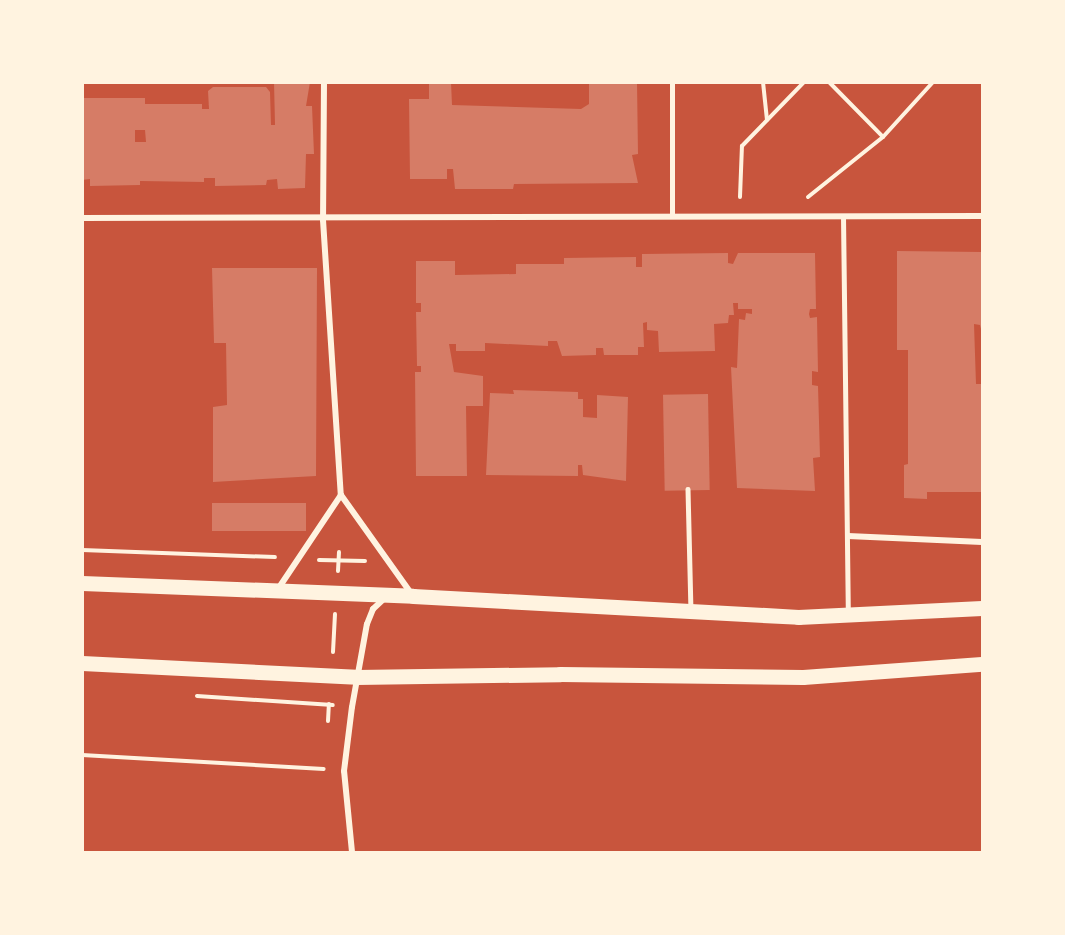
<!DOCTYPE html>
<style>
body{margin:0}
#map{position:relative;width:1065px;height:935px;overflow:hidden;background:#c8553d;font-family:Arial,sans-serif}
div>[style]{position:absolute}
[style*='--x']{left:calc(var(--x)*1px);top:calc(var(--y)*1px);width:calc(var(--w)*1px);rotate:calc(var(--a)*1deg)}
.building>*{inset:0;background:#d67c66;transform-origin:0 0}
.path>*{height:4px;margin:-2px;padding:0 2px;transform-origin:2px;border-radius:2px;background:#fff3e0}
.service>*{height:4.5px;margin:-2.25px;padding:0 2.25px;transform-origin:2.25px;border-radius:2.25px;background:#fff3e0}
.pedestrian>*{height:5px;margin:-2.5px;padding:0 2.5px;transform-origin:2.5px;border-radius:2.5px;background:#fff3e0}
.minor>*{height:6px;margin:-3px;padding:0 3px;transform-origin:3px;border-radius:3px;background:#fff3e0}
.primary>*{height:15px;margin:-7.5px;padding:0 7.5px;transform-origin:7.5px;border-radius:7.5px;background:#fff3e0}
span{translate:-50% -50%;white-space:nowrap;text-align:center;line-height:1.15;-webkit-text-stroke:5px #fff3e0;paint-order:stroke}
.frame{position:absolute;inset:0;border:84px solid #fff3e0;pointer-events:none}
</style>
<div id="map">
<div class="building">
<i style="clip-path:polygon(evenodd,274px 82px,310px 82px,306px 106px,312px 106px,314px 154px,306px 154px,305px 188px,278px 189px,277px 179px,267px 180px,266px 185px,215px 186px,215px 178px,204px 178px,204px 182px,140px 181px,140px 185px,90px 186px,90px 179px,82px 180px,82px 98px,145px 98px,145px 104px,202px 104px,202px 109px,209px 109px,208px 91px,213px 87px,266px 87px,270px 92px,271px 125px,275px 125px,274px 82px,135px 130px,145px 130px,146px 142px,135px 142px,135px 130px)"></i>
<i style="clip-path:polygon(429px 82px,451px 82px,452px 105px,581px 109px,589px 104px,589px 82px,637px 82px,638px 154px,632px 155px,638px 183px,514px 184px,513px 189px,455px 189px,453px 169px,447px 169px,447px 179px,410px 179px,409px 99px,429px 99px)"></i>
<i style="clip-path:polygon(897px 251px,982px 252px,982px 333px,980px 325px,974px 324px,976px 384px,982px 384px,982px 492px,927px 492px,927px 499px,904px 498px,904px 465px,908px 464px,908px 350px,897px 350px)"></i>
<i style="clip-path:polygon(728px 253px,728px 263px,733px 264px,738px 253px,815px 253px,816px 309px,810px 309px,809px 314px,810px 318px,817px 317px,818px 372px,812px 371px,812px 385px,818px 386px,820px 457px,813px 458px,815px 491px,737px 488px,731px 367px,737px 368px,739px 319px,745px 320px,746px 313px,752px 314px,752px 309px,738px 309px,738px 303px,733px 303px,734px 315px,729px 315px,728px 323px,714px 324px,715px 351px,659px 352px,658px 331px,647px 330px,647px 322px,643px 323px,644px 347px,638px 347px,638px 355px,604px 355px,603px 348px,596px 348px,596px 355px,562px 356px,557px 341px,548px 341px,548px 346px,485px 343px,485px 351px,456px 351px,456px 344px,449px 344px,454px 372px,483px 376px,483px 406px,466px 406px,467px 476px,416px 476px,415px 372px,421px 372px,421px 366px,417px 366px,416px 312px,421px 312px,421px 303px,416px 303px,416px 261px,455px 261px,455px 275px,516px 274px,516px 264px,564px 264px,564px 258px,636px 257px,636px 267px,642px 267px,642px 254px)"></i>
<i style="clip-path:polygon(212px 268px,317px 268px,316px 476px,213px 482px,213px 407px,227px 405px,226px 343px,214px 343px)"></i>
<i style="clip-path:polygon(513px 390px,578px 392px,578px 399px,583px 399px,583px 417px,597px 418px,597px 395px,628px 397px,626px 481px,583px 475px,582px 465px,578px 465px,578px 476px,486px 475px,490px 393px,514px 394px)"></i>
<i style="left:708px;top:394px;width:96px;height:45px;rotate:89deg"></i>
<i style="left:306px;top:503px;width:28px;height:94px;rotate:90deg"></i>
</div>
<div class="path">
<i style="--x:763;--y:82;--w:38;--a:84"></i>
<i style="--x:829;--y:82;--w:77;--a:45.5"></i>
<i style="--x:740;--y:197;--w:51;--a:-87.8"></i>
<i style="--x:742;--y:146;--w:89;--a:-45.9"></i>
<i style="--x:808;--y:197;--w:96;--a:-38.7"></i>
<i style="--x:883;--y:137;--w:74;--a:-47.7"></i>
<i style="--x:82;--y:550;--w:193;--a:2.1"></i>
<i style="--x:319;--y:560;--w:46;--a:1.2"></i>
<i style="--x:338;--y:571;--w:19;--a:-87"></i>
<i style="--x:333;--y:652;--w:38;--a:-87"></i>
<i style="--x:197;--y:696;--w:136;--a:3.8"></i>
<i style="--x:328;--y:721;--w:17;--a:-87"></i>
<i style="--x:82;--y:755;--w:242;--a:3.3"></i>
</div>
<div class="service">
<i style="--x:688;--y:489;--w:120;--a:88.6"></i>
</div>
<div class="pedestrian">
<i style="--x:672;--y:82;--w:134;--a:90"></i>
<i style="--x:843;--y:216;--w:398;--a:89.3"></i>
</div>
<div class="minor">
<i style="--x:324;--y:82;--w:138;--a:90.4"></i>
<i style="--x:323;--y:220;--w:276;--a:86.3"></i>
<i style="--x:341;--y:495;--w:120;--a:54.5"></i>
<i style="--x:82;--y:218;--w:900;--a:-0.13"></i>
<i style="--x:848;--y:536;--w:134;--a:2.6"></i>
<i style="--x:278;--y:589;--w:113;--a:-56.2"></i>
<i style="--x:352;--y:852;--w:81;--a:-95.6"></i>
<i style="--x:344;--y:771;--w:64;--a:-82.9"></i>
<i style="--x:352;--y:707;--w:84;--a:-79.8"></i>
<i style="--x:367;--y:624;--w:16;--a:-68"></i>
<i style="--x:373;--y:609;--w:16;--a:-43"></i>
</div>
<div class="primary">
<i style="--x:82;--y:583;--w:331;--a:2.2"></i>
<i style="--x:413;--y:596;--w:386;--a:3.1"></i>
<i style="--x:798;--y:617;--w:184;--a:-2.8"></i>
<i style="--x:82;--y:663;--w:274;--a:2.9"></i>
<i style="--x:356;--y:677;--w:204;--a:-0.8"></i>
<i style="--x:560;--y:674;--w:243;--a:0.7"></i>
<i style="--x:803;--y:677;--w:179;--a:-4.2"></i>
</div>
<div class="frame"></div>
</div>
